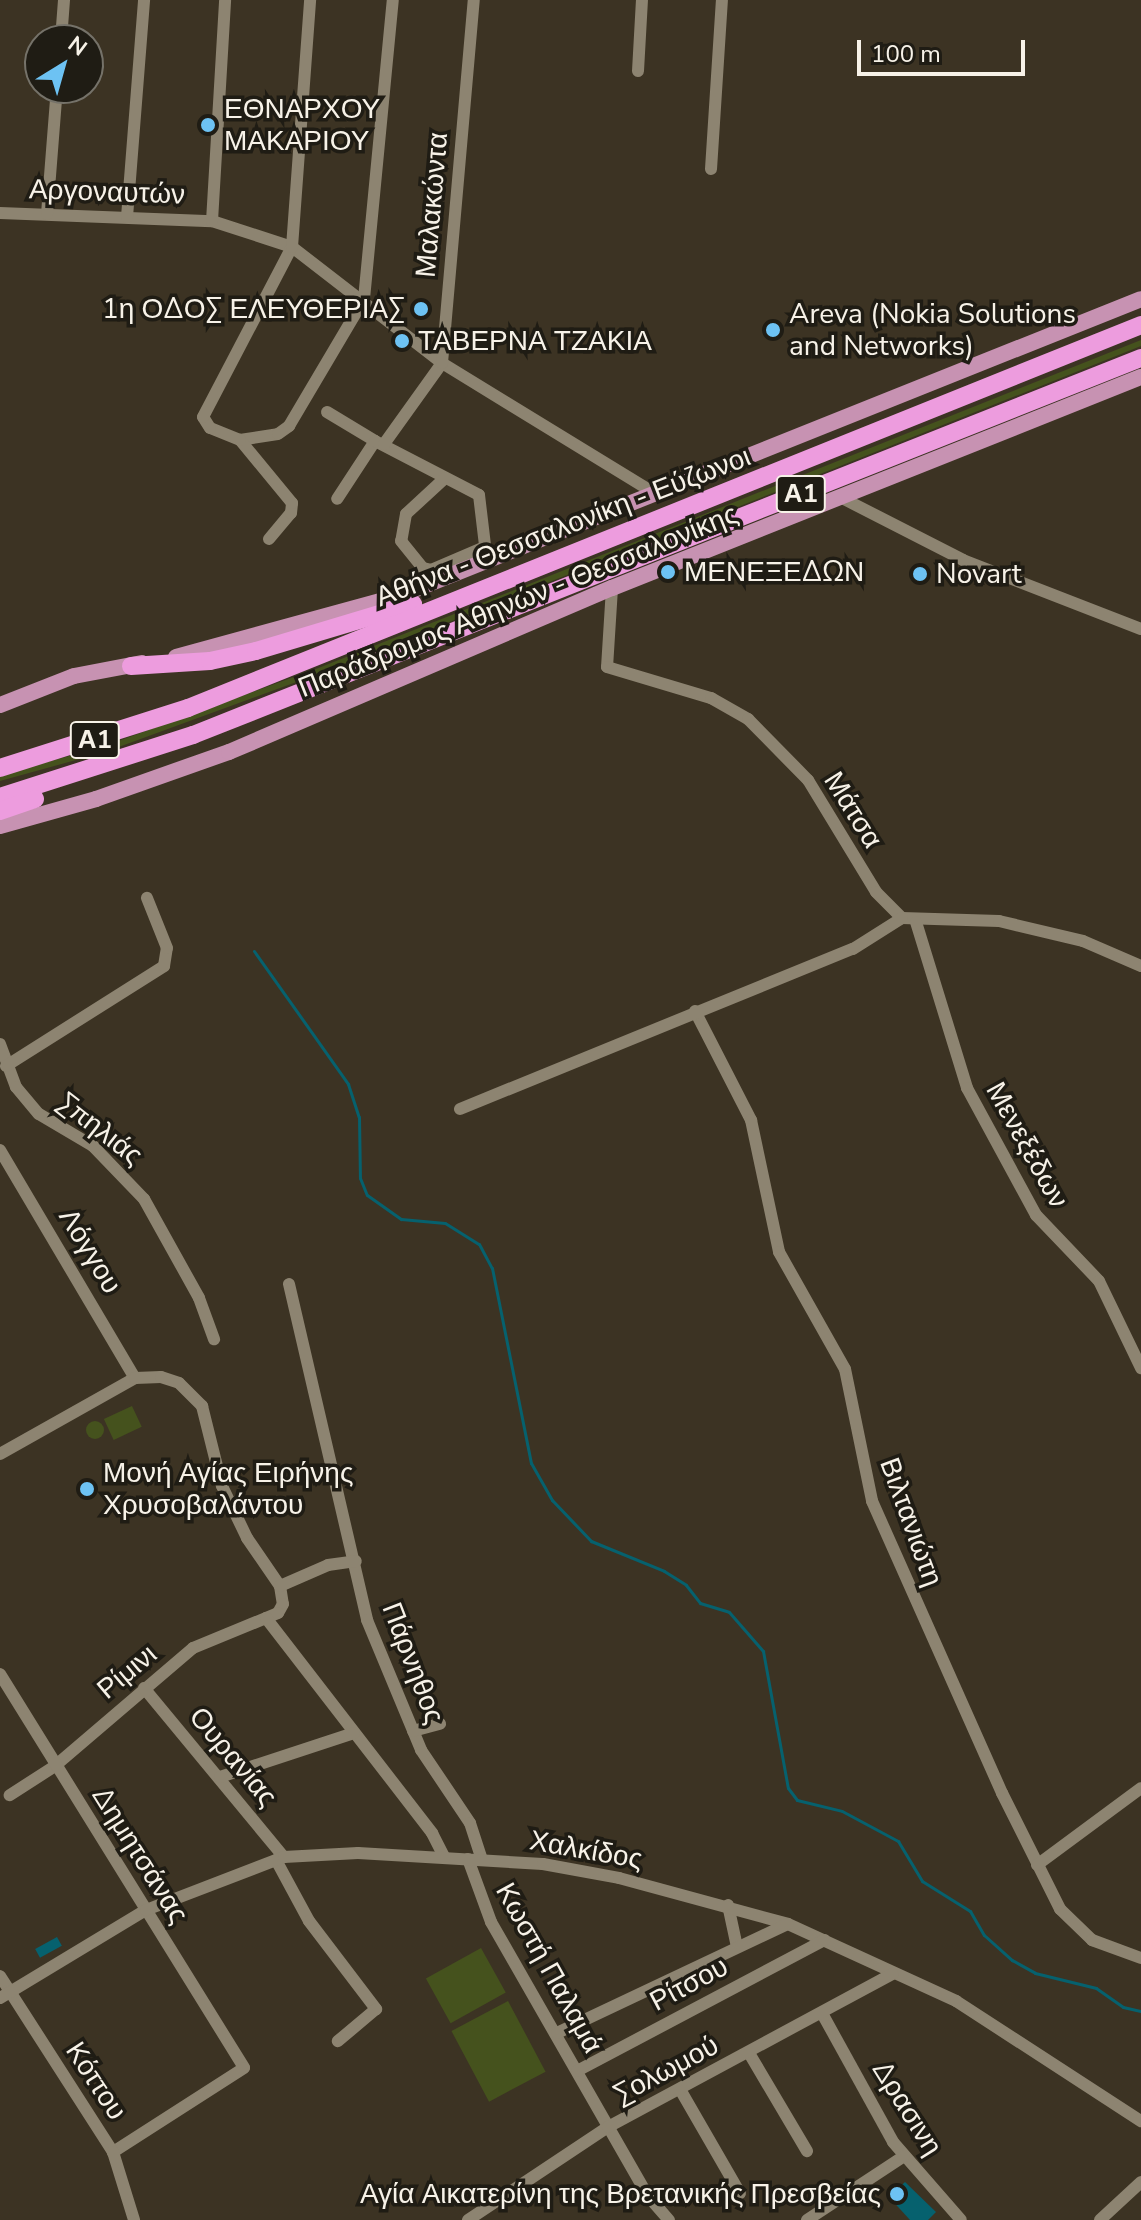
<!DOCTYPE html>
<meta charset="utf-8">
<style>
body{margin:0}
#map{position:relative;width:1141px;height:2220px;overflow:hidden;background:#3c3323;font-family:"Nunito Sans",sans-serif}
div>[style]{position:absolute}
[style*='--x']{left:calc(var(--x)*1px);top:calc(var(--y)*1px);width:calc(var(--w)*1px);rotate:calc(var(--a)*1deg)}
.green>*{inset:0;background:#45521d;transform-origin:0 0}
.round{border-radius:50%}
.water>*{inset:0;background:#06616e;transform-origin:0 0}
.stream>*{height:3px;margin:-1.5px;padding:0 1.5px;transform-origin:1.5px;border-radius:1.5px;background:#06616e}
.minor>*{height:12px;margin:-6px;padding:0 6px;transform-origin:6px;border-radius:6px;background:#8d8471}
.major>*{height:16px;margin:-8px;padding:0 8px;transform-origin:8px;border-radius:8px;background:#c792b2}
.highway>*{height:18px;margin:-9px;padding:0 9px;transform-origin:9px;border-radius:9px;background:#ed9cde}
.dots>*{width:22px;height:22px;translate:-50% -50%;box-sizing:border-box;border:4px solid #1f1c14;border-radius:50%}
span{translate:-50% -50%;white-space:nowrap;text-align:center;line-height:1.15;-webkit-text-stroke:7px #1f1c14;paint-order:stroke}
.shield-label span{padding:2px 6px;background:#1f1c14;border:2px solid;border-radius:6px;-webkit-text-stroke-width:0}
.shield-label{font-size:26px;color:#f7f2e8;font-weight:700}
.poi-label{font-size:28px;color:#f7f2e8}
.left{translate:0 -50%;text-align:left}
.right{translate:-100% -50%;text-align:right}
.street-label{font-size:28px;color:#f7f2e8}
.north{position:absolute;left:24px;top:24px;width:80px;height:80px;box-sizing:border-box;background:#1f1c14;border:2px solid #757269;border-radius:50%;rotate:37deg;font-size:22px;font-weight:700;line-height:32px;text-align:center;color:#f7f2e8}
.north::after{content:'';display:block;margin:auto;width:28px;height:36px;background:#6dc2f3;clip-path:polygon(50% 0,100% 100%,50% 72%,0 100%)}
.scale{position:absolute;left:857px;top:40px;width:168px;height:36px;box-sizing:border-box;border:4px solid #f7f2e8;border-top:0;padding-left:10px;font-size:24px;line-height:28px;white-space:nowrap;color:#f7f2e8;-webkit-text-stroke:6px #1f1c14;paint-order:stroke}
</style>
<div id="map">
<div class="green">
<i style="clip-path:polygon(1141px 340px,1141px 346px,324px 672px,105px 752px,0 781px,0 775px,102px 747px,321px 667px)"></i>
<i style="left:132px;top:1406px;width:23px;height:31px;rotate:65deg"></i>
<i class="round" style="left:86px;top:1421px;width:18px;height:18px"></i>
<i style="left:481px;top:1948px;width:51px;height:63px;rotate:61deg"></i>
<i style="left:508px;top:2001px;width:80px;height:64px;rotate:62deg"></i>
</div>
<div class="water">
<i style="left:57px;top:1937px;width:10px;height:25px;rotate:61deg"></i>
<i style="clip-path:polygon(905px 2182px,936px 2212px,928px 2220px,910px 2220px,889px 2197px)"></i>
</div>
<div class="stream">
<i style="--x:254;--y:951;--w:163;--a:54.7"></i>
<i style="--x:348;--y:1084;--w:35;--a:72"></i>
<i style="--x:359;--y:1117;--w:61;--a:89.1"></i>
<i style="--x:360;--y:1178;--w:18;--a:68"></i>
<i style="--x:367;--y:1195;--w:42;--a:35.2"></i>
<i style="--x:401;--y:1219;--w:44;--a:5.2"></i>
<i style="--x:445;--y:1223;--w:40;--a:32"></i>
<i style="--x:479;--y:1244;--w:27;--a:62"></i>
<i style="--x:492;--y:1268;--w:199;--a:78.7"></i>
<i style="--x:531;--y:1463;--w:43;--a:60.4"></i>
<i style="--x:552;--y:1500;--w:57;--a:46.4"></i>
<i style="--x:591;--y:1541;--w:79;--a:22.3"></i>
<i style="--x:664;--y:1571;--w:26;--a:32"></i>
<i style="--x:686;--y:1585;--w:23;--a:52"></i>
<i style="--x:700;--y:1603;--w:30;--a:17"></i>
<i style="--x:729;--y:1612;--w:52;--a:48.9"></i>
<i style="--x:763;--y:1651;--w:139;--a:79.7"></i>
<i style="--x:788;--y:1788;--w:15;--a:53"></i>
<i style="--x:797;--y:1800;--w:46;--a:13.7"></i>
<i style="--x:842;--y:1811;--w:64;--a:28.2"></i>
<i style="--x:898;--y:1841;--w:47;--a:59"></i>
<i style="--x:922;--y:1881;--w:57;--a:32"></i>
<i style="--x:970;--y:1911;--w:28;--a:60"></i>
<i style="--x:984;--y:1935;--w:38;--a:42"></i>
<i style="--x:1012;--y:1960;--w:26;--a:29"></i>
<i style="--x:1035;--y:1973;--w:63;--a:13.8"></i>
<i style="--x:1096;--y:1988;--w:33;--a:35"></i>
<i style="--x:1123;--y:2007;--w:18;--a:13"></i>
</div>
<div class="minor">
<i style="--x:61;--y:40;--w:40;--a:-85.7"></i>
<i style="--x:638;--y:71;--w:71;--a:-86.8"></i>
<i style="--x:711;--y:169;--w:169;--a:-86.3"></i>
<i style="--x:0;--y:213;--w:212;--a:2.2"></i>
<i style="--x:212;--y:221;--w:84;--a:18"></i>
<i style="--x:292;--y:247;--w:190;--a:37.7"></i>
<i style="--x:442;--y:363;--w:252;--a:31.5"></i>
<i style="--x:47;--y:214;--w:126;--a:-85.5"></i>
<i style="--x:127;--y:217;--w:218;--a:-85.5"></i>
<i style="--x:212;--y:221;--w:221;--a:-86.6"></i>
<i style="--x:327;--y:412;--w:56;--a:31.1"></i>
<i style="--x:375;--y:441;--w:69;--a:123.2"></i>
<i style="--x:240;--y:440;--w:38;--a:-9"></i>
<i style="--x:278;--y:434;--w:14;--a:-36"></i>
<i style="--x:289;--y:426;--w:147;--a:-59.4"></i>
<i style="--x:364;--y:299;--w:300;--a:-84.5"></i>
<i style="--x:375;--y:441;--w:117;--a:27.4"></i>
<i style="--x:479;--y:495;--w:59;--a:83.2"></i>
<i style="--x:384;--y:444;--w:100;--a:-54.4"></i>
<i style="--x:442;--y:363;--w:364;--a:-85"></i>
<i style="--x:445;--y:478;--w:53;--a:137.3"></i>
<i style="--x:406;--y:514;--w:27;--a:100"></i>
<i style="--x:401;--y:541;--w:35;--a:51"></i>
<i style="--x:423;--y:568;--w:8;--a:14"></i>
<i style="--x:431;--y:570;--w:59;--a:-23.1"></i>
<i style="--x:842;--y:498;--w:136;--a:27.1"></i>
<i style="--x:963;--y:560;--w:191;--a:21.2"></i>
<i style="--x:269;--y:539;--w:34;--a:-50"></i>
<i style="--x:291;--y:513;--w:10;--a:-84"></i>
<i style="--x:292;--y:503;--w:82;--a:-129.5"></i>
<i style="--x:240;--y:440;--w:32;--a:-158"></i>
<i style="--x:210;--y:428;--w:13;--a:-122"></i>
<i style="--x:203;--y:417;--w:192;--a:-62.4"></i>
<i style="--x:292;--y:247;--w:248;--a:-85.8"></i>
<i style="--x:612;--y:588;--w:79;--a:93.6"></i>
<i style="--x:607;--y:667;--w:109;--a:16.6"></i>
<i style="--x:711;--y:698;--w:43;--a:29.6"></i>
<i style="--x:748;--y:719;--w:86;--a:45.5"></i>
<i style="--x:808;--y:780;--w:131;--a:58.7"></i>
<i style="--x:876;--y:892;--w:37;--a:45"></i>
<i style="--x:902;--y:918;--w:97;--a:1.8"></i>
<i style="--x:999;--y:921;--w:86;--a:13.4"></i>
<i style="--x:1083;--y:941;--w:63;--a:23.3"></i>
<i style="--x:916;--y:922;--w:174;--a:72.9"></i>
<i style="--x:967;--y:1088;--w:145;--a:61.5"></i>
<i style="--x:1036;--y:1215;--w:91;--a:46.3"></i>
<i style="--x:1099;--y:1281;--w:97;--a:64.2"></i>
<i style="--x:695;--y:1011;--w:123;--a:62.8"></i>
<i style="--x:751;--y:1120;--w:135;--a:78"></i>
<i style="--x:779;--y:1252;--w:134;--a:60.6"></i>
<i style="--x:845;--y:1369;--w:135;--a:78.4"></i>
<i style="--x:872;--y:1501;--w:320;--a:66"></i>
<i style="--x:1002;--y:1793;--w:130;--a:63.4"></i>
<i style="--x:1060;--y:1909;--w:45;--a:44.1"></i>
<i style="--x:1092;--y:1940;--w:52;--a:20.2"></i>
<i style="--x:0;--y:1044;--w:46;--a:69.6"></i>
<i style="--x:16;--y:1087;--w:35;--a:50"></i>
<i style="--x:39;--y:1114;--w:63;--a:30.7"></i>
<i style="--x:93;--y:1146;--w:74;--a:46.1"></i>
<i style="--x:144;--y:1199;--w:113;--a:60.9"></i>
<i style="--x:199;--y:1298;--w:44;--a:69.9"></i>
<i style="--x:6;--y:1066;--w:187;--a:-32.3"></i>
<i style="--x:164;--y:966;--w:18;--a:-81"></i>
<i style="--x:167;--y:948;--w:54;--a:-111.8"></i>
<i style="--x:460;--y:1109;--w:424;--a:-22.2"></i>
<i style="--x:853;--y:949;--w:58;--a:-32.3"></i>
<i style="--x:0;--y:1150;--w:265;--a:59.4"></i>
<i style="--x:289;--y:1284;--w:345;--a:76.9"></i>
<i style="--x:367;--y:1620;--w:141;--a:67.4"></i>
<i style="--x:421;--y:1750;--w:88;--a:56.1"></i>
<i style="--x:470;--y:1823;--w:38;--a:72"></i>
<i style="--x:0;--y:1454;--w:155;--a:-29.4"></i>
<i style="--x:135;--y:1378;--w:26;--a:-2"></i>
<i style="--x:161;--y:1377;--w:19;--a:18"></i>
<i style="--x:179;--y:1383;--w:33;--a:45"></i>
<i style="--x:202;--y:1406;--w:82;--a:76"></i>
<i style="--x:222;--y:1486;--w:58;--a:64.3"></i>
<i style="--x:247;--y:1538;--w:58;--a:55.5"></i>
<i style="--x:280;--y:1586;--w:18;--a:81"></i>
<i style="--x:283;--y:1604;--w:10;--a:119"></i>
<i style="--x:278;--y:1613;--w:92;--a:157.6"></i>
<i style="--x:193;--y:1648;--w:182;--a:139.5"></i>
<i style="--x:55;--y:1766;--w:54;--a:147.2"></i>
<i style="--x:280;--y:1586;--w:52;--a:-23.6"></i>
<i style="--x:328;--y:1565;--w:28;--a:-8"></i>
<i style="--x:266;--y:1618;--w:272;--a:52.3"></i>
<i style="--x:432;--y:1833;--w:27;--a:63"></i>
<i style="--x:0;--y:1674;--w:463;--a:58.2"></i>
<i style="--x:244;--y:2068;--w:156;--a:147.3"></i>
<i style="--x:144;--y:1688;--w:219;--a:50.4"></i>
<i style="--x:413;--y:1731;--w:28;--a:-15"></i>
<i style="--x:220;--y:1777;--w:141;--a:-18.2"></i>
<i style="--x:468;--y:1859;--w:67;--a:69.9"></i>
<i style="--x:491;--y:1922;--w:316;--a:60.2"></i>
<i style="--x:648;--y:2196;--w:32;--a:49"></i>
<i style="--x:276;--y:1860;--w:69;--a:61.6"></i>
<i style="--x:309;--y:1921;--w:111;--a:52.7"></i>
<i style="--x:376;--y:2009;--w:50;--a:139.9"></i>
<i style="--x:1037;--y:1865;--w:129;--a:-36.5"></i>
<i style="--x:728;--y:1905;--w:43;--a:77.9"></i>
<i style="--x:0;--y:1976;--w:209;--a:57.3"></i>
<i style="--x:113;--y:2152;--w:71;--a:72.8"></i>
<i style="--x:0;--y:1998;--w:170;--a:-31.1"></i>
<i style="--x:146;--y:1910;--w:148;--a:-21"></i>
<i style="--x:284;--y:1857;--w:74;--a:-3.1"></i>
<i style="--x:358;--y:1853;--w:185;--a:3.4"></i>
<i style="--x:543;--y:1864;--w:77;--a:10.4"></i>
<i style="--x:619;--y:1878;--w:175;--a:15.2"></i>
<i style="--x:788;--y:1924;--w:185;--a:24.6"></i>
<i style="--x:956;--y:2001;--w:221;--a:33"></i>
<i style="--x:823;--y:2015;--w:145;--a:61.1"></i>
<i style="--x:893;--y:2142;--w:103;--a:48.9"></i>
<i style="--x:557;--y:2033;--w:255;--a:-25.3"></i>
<i style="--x:749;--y:2053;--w:114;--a:59.4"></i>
<i style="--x:577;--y:2071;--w:280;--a:-27.9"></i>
<i style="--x:681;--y:2091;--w:118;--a:60"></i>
<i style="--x:468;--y:2220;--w:168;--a:-33.6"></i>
<i style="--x:608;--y:2127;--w:323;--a:-28.3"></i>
<i style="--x:807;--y:2220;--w:116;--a:-33.4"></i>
<i style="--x:1100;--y:2220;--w:56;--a:-42.8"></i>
</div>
<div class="major">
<i style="--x:176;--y:657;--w:228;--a:-15.3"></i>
<i style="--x:396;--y:597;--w:802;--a:-21.8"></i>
<i style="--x:0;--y:705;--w:79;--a:-21.4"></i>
<i style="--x:74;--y:676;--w:69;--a:-10.8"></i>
<i style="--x:0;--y:826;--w:100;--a:-15.7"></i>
<i style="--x:96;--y:799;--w:141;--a:-19.5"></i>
<i style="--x:229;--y:752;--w:417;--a:-23.2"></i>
<i style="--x:612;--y:588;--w:570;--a:-21.75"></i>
</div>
<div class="highway">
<i style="--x:131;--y:666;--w:79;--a:-3.6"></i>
<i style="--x:210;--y:661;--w:47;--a:-12.3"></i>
<i style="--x:256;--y:651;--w:164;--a:-16.7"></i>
<i style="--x:0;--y:768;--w:197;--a:-17.7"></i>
<i style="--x:188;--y:708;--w:1027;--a:-21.89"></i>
<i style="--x:0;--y:797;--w:203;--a:-17.8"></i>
<i style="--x:193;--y:735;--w:1020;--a:-21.69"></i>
<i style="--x:0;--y:811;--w:37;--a:-19"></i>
</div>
<div class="dots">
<i style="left:208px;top:125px;background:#6dc2f3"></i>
<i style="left:421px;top:309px;background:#6dc2f3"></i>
<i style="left:773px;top:330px;background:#6dc2f3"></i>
<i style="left:402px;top:341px;background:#6dc2f3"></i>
<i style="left:668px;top:572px;background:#6dc2f3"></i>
<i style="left:920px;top:574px;background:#6dc2f3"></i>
<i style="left:87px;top:1489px;background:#6dc2f3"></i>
<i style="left:897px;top:2194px;background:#6dc2f3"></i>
</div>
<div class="shield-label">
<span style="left:801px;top:494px">Α1</span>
<span style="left:95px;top:740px">Α1</span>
</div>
<div class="poi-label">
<span class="left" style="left:224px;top:125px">ΕΘΝΑΡΧΟΥ<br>ΜΑΚΑΡΙΟΥ</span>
<span class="right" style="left:405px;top:309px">1η ΟΔΟΣ ΕΛΕΥΘΕΡΙΑΣ</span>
<span class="left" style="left:789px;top:330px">Areva (Nokia Solutions<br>and Networks)</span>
<span class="left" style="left:418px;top:341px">ΤΑΒΕΡΝΑ ΤΖΑΚΙΑ</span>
<span class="left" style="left:684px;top:572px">ΜΕΝΕΞΕΔΩΝ</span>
<span class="left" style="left:936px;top:574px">Novart</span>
<span class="left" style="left:103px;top:1489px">Μονή Αγίας Ειρήνης<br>Χρυσοβαλάντου</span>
<span class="right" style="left:881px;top:2194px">Αγία Αικατερίνη της Βρετανικής Πρεσβείας</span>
</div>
<div class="street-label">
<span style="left:107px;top:192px;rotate:2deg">Αργοναυτών</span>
<span style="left:432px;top:205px;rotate:-85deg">Μαλακώντα</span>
<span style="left:563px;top:527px;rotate:-21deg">Αθήνα - Θεσσαλονίκη - Εύζωνοι</span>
<span style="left:518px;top:601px;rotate:-22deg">Παράδρομος Αθηνών - Θεσσαλονίκης</span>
<span style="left:853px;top:810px;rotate:58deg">Μάτσα</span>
<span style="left:100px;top:1129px;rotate:38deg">Σπηλιάς</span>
<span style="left:1027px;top:1145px;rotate:61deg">Μενεξέδων</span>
<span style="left:90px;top:1251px;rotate:59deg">Λόγγου</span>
<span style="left:911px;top:1522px;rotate:70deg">Βιλτανιώτη</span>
<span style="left:413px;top:1663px;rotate:69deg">Πάρνηθος</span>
<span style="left:127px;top:1672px;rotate:-40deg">Ρίμινι</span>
<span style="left:233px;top:1757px;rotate:50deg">Ουρανίας</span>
<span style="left:586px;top:1850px;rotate:10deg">Χαλκίδος</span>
<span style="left:140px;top:1855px;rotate:58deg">Δημητσάνας</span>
<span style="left:549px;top:1968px;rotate:61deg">Κωστή Παλαμά</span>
<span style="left:689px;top:1984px;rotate:-28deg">Ρίτσου</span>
<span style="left:666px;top:2070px;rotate:-28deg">Σολωμού</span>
<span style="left:96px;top:2081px;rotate:57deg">Κόττου</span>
<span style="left:907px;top:2108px;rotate:58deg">Δρασινη</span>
</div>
<div class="north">N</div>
<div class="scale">100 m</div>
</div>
